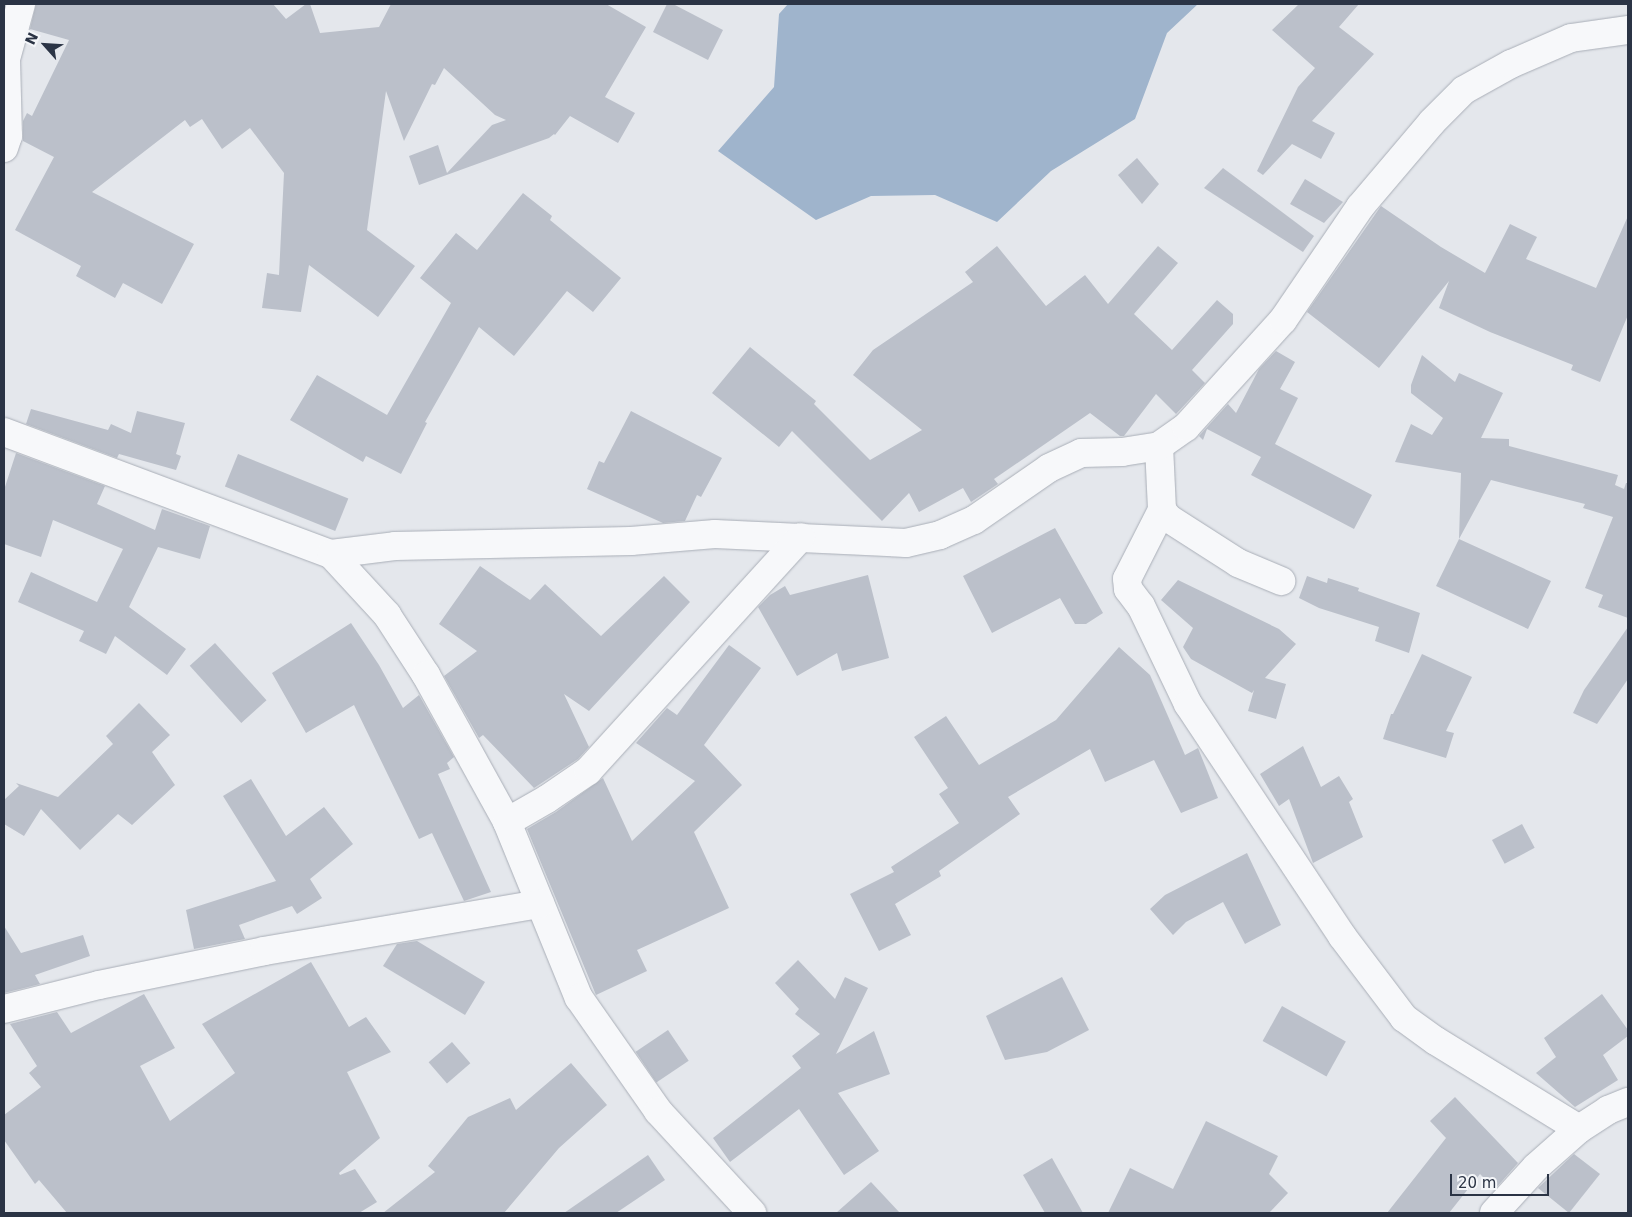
<!DOCTYPE html>
<style>
body{margin:0}
#map{position:relative;width:1632px;height:1217px;overflow:hidden;background:#e4e7ec;font-family:"DejaVu Sans",sans-serif}
div>[style]{position:absolute}
[style*='--x']{left:calc(var(--x)*1px);top:calc(var(--y)*1px);width:calc(var(--w)*1px);rotate:calc(var(--a)*1deg)}
.water>*{inset:0;background:#9fb4cc}
.building>*{inset:0;background:#bbc0ca;transform-origin:0 0}
.roads{filter:drop-shadow(0 0 1px #a9aeb7) drop-shadow(0 0 1px #a9aeb7)}
.minor>*{height:28px;margin:-14px;padding:0 14px;transform-origin:14px;border-radius:14px;background:#f7f8fa}
span{translate:-50% -50%;white-space:nowrap;text-align:center;line-height:1.15;-webkit-text-stroke:4px #f4f6f9;paint-order:stroke}
.frame{position:absolute;inset:0;border:5px solid #2b3445;pointer-events:none}
.north{position:absolute;left:20px;top:20px;width:50px;height:50px;-webkit-text-stroke:4px #f4f6f9;paint-order:stroke;rotate:296deg;font-size:14px;font-weight:700;line-height:20px;text-align:center;color:#2b3445}
.north::after{content:'';display:block;margin:auto;width:18px;height:22px;background:#2b3445;clip-path:polygon(50% 0,100% 100%,50% 72%,0 100%)}
.scale{position:absolute;left:1450px;top:1174px;width:99px;height:22px;box-sizing:border-box;border:2px solid #2b3445;border-top:0;padding-left:6px;font-size:15px;line-height:18px;white-space:nowrap;color:#2b3445;-webkit-text-stroke:4px #f4f6f9;paint-order:stroke}
</style>
<div id="map">
<div class="water">
<i style="clip-path:polygon(788px 4px,1198px 4px,1167px 33px,1135px 119px,1051px 171px,997px 222px,935px 195px,871px 196px,816px 220px,718px 151px,774px 87px,779px 14px)"></i>
</div>
<div class="building">
<i style="clip-path:polygon(36px 4px,273px 4px,286px 19px,306px 4px,310px 4px,320px 33px,379px 27px,391px 4px,606px 4px,646px 27px,605px 97px,635px 113px,618px 143px,570px 116px,555px 135px,554px 134px,549px 138px,419px 185px,409px 156px,438px 145px,447px 173px,492px 125px,506px 120px,495px 115px,444px 68px,435px 85px,432px 84px,404px 141px,386px 91px,367px 230px,415px 266px,378px 317px,309px 265px,301px 312px,262px 308px,267px 273px,279px 275px,284px 173px,250px 128px,222px 149px,202px 119px,190px 127px,185px 120px,92px 192px,194px 244px,162px 304px,123px 283px,115px 298px,76px 276px,81px 266px,15px 230px,54px 157px,23px 141px,23px 121px,27px 113px,32px 116px,69px 40px,30px 29px)"></i>
<i style="clip-path:polygon(667px 4px,673px 4px,723px 30px,708px 60px,653px 32px)"></i>
<i style="clip-path:polygon(1299px 4px,1359px 4px,1339px 27px,1374px 54px,1312px 121px,1335px 133px,1321px 159px,1292px 144px,1263px 175px,1257px 171px,1298px 87px,1315px 68px,1272px 30px)"></i>
<i style="clip-path:polygon(1137px 158px,1159px 184px,1142px 204px,1118px 175px)"></i>
<i style="clip-path:polygon(1223px 168px,1314px 236px,1303px 252px,1204px 188px)"></i>
<i style="clip-path:polygon(1305px 179px,1343px 202px,1324px 223px,1290px 204px)"></i>
<i style="clip-path:polygon(523px 193px,552px 216px,550px 220px,621px 278px,593px 312px,567px 291px,514px 356px,479px 327px,425px 422px,427px 423px,401px 474px,366px 456px,363px 462px,290px 420px,317px 375px,387px 415px,451px 303px,420px 278px,456px 233px,477px 250px)"></i>
<i style="clip-path:polygon(1381px 206px,1441px 247px,1485px 273px,1510px 224px,1537px 237px,1526px 259px,1596px 288px,1628px 216px,1628px 315px,1600px 382px,1571px 370px,1573px 365px,1490px 332px,1439px 308px,1449px 281px,1379px 368px,1307px 312px)"></i>
<i style="clip-path:polygon(997px 246px,1046px 306px,1085px 275px,1108px 304px,1158px 246px,1178px 263px,1134px 314px,1172px 350px,1217px 300px,1233px 314px,1233px 324px,1192px 370px,1205px 383px,1176px 414px,1156px 394px,1124px 436px,1120px 436px,1090px 413px,994px 479px,998px 484px,971px 502px,963px 488px,919px 512px,909px 493px,882px 521px,792px 431px,779px 447px,712px 393px,750px 347px,816px 401px,814px 404px,870px 460px,922px 430px,853px 375px,873px 350px,973px 282px,965px 272px)"></i>
<i style="clip-path:polygon(1276px 351px,1295px 362px,1280px 389px,1298px 398px,1275px 444px,1372px 495px,1354px 529px,1251px 475px,1261px 457px,1207px 429px,1203px 440px,1199px 436px,1228px 404px,1236px 413px,1259px 369px)"></i>
<i style="clip-path:polygon(1422px 355px,1455px 382px,1459px 373px,1503px 393px,1481px 438px,1509px 439px,1509px 446px,1618px 475px,1615px 485px,1624px 489px,1626px 483px,1628px 483px,1628px 618px,1598px 607px,1603px 595px,1585px 588px,1613px 517px,1583px 508px,1585px 504px,1491px 480px,1459px 539px,1551px 581px,1528px 629px,1436px 586px,1459px 539px,1461px 473px,1395px 462px,1411px 424px,1432px 435px,1443px 418px,1411px 393px,1411px 385px)"></i>
<i style="clip-path:polygon(31px 409px,108px 430px,111px 424px,131px 433px,137px 411px,185px 423px,176px 454px,181px 456px,176px 470px,119px 454px,117px 458px,26px 424px)"></i>
<i style="clip-path:polygon(631px 411px,722px 458px,701px 497px,697px 495px,685px 521px,663px 523px,587px 489px,599px 461px,604px 463px)"></i>
<i style="clip-path:polygon(16px 453px,105px 486px,97px 504px,155px 530px,162px 509px,210px 526px,200px 559px,158px 547px,129px 607px,186px 649px,167px 675px,115px 636px,106px 654px,79px 641px,84px 631px,18px 602px,31px 572px,97px 602px,123px 549px,53px 520px,41px 557px,4px 544px,4px 490px)"></i>
<i style="left:238px;top:454px;width:119px;height:35px;rotate:22deg"></i>
<i style="clip-path:polygon(1055px 528px,1103px 613px,1086px 624px,1075px 624px,1060px 598px,992px 633px,963px 576px)"></i>
<i style="clip-path:polygon(480px 566px,530px 600px,545px 584px,601px 636px,664px 576px,690px 602px,589px 711px,564px 694px,589px 747px,578px 759px,534px 788px,483px 735px,479px 738px,444px 676px,477px 651px,439px 624px)"></i>
<i style="clip-path:polygon(868px 575px,889px 658px,842px 671px,837px 653px,797px 676px,758px 607px,770px 595px,785px 586px,790px 595px)"></i>
<i style="clip-path:polygon(1307px 576px,1327px 583px,1328px 578px,1359px 588px,1358px 591px,1420px 613px,1409px 653px,1375px 641px,1379px 627px,1319px 608px,1299px 598px)"></i>
<i style="clip-path:polygon(1178px 580px,1279px 629px,1296px 644px,1265px 678px,1286px 684px,1276px 719px,1248px 711px,1254px 690px,1252px 693px,1191px 659px,1183px 647px,1193px 628px,1161px 600px)"></i>
<i style="clip-path:polygon(351px 623px,379px 665px,403px 708px,419px 695px,454px 757px,447px 763px,450px 769px,438px 774px,491px 892px,464px 901px,432px 833px,419px 839px,354px 705px,306px 733px,272px 673px)"></i>
<i style="clip-path:polygon(1628px 627px,1628px 679px,1597px 724px,1573px 713px,1584px 690px)"></i>
<i style="left:215px;top:643px;width:77px;height:34px;rotate:48deg"></i>
<i style="clip-path:polygon(729px 645px,761px 668px,704px 745px,742px 785px,694px 832px,729px 908px,637px 950px,647px 971px,596px 995px,527px 829px,556px 812px,603px 778px,632px 841px,695px 781px,636px 743px,667px 708px,677px 715px)"></i>
<i style="clip-path:polygon(1119px 647px,1150px 675px,1185px 755px,1198px 748px,1218px 798px,1181px 813px,1154px 760px,1105px 782px,1090px 749px,1008px 797px,1020px 814px,939px 871px,941px 876px,895px 904px,911px 935px,879px 951px,850px 894px,894px 872px,891px 867px,959px 823px,939px 794px,948px 788px,914px 737px,946px 716px,979px 765px,1056px 720px)"></i>
<i style="clip-path:polygon(1422px 654px,1472px 677px,1446px 731px,1454px 733px,1446px 758px,1383px 739px,1391px 714px,1393px 714px)"></i>
<i style="clip-path:polygon(139px 703px,170px 735px,152px 752px,175px 785px,132px 825px,118px 814px,80px 850px,41px 809px,24px 836px,4px 824px,4px 800px,19px 786px,16px 783px,58px 797px,113px 744px,106px 736px)"></i>
<i style="clip-path:polygon(1303px 746px,1321px 787px,1339px 776px,1353px 799px,1349px 802px,1363px 837px,1313px 863px,1289px 799px,1279px 806px,1260px 774px)"></i>
<i style="clip-path:polygon(251px 779px,286px 836px,324px 807px,353px 844px,310px 879px,322px 898px,297px 914px,292px 906px,239px 925px,245px 939px,194px 949px,186px 910px,276px 881px,223px 796px)"></i>
<i style="left:1522px;top:824px;width:27px;height:34px;rotate:62deg"></i>
<i style="clip-path:polygon(1247px 853px,1281px 925px,1245px 944px,1223px 902px,1186px 922px,1173px 935px,1150px 909px,1165px 895px)"></i>
<i style="clip-path:polygon(4px 926px,21px 953px,83px 935px,90px 956px,35px 975px,40px 984px,4px 993px)"></i>
<i style="clip-path:polygon(417px 941px,485px 982px,465px 1015px,383px 966px,397px 944px)"></i>
<i style="clip-path:polygon(798px 960px,835px 999px,845px 977px,868px 988px,836px 1054px,874px 1031px,890px 1074px,838px 1093px,879px 1151px,844px 1175px,799px 1109px,730px 1162px,713px 1138px,801px 1068px,792px 1056px,820px 1034px,795px 1014px,799px 1009px,775px 983px)"></i>
<i style="clip-path:polygon(311px 962px,349px 1027px,366px 1017px,391px 1052px,347px 1072px,380px 1138px,339px 1173px,340px 1175px,355px 1169px,377px 1202px,359px 1213px,67px 1213px,39px 1180px,35px 1184px,4px 1140px,4px 1115px,41px 1087px,29px 1073px,37px 1066px,10px 1024px,57px 1012px,71px 1033px,144px 994px,175px 1048px,140px 1066px,170px 1121px,235px 1073px,202px 1024px)"></i>
<i style="clip-path:polygon(1062px 977px,1089px 1030px,1047px 1052px,1005px 1060px,986px 1016px)"></i>
<i style="clip-path:polygon(1602px 994px,1628px 1030px,1628px 1036px,1603px 1055px,1618px 1080px,1575px 1107px,1536px 1073px,1556px 1057px,1544px 1038px)"></i>
<i style="left:1282px;top:1006px;width:73px;height:40px;rotate:29deg"></i>
<i style="left:668px;top:1030px;width:37px;height:39px;rotate:56deg"></i>
<i style="left:452px;top:1042px;width:28px;height:31px;rotate:49deg"></i>
<i style="clip-path:polygon(571px 1063px,607px 1105px,559px 1148px,504px 1213px,383px 1213px,435px 1172px,428px 1166px,468px 1117px,510px 1098px,516px 1110px)"></i>
<i style="clip-path:polygon(1455px 1097px,1518px 1163px,1495px 1189px,1480px 1174px,1449px 1213px,1387px 1213px,1446px 1138px,1430px 1121px)"></i>
<i style="clip-path:polygon(1206px 1121px,1278px 1156px,1269px 1174px,1288px 1193px,1269px 1213px,1108px 1213px,1130px 1168px,1173px 1189px)"></i>
<i style="clip-path:polygon(1574px 1154px,1600px 1174px,1569px 1213px,1538px 1188px)"></i>
<i style="clip-path:polygon(648px 1155px,665px 1180px,616px 1213px,564px 1213px)"></i>
<i style="clip-path:polygon(1052px 1158px,1083px 1213px,1045px 1213px,1023px 1175px)"></i>
<i style="clip-path:polygon(871px 1182px,900px 1213px,836px 1213px)"></i>
</div>
<div class="roads">
<div class="minor">
<i style="--x:4;--y:148;--w:13;--a:-72"></i>
<i style="--x:8;--y:136;--w:77;--a:-91.5"></i>
<i style="--x:6;--y:59;--w:57;--a:-74.7"></i>
<i style="--x:4;--y:432;--w:349;--a:20.5"></i>
<i style="--x:331;--y:554;--w:83;--a:47.4"></i>
<i style="--x:387;--y:615;--w:72;--a:57"></i>
<i style="--x:426;--y:675;--w:168;--a:61.1"></i>
<i style="--x:507;--y:822;--w:190;--a:67.8"></i>
<i style="--x:579;--y:998;--w:138;--a:55"></i>
<i style="--x:658;--y:1111;--w:139;--a:47.3"></i>
<i style="--x:1159;--y:446;--w:64;--a:87.3"></i>
<i style="--x:1162;--y:510;--w:10;--a:53"></i>
<i style="--x:1168;--y:518;--w:83;--a:32.7"></i>
<i style="--x:1238;--y:563;--w:47;--a:22.7"></i>
<i style="--x:1162;--y:510;--w:77;--a:116.9"></i>
<i style="--x:1127;--y:579;--w:10;--a:84"></i>
<i style="--x:1128;--y:589;--w:21;--a:53"></i>
<i style="--x:1141;--y:606;--w:109;--a:64.4"></i>
<i style="--x:1188;--y:704;--w:278;--a:56.4"></i>
<i style="--x:1342;--y:936;--w:103;--a:52.9"></i>
<i style="--x:1404;--y:1018;--w:39;--a:36"></i>
<i style="--x:1436;--y:1041;--w:168;--a:31.6"></i>
<i style="--x:331;--y:554;--w:64;--a:-7.1"></i>
<i style="--x:395;--y:546;--w:236;--a:-1.2"></i>
<i style="--x:631;--y:541;--w:84;--a:-4.8"></i>
<i style="--x:715;--y:534;--w:191;--a:2.7"></i>
<i style="--x:906;--y:543;--w:35;--a:-13"></i>
<i style="--x:940;--y:535;--w:37;--a:-24"></i>
<i style="--x:974;--y:520;--w:91;--a:-34.7"></i>
<i style="--x:1049;--y:468;--w:35;--a:-25"></i>
<i style="--x:1081;--y:453;--w:41;--a:-1.4"></i>
<i style="--x:1122;--y:452;--w:37;--a:-9"></i>
<i style="--x:1159;--y:446;--w:33;--a:-35"></i>
<i style="--x:1186;--y:427;--w:144;--a:-47.8"></i>
<i style="--x:1283;--y:320;--w:137;--a:-55.7"></i>
<i style="--x:1360;--y:207;--w:111;--a:-49.7"></i>
<i style="--x:1432;--y:122;--w:45;--a:-45"></i>
<i style="--x:1464;--y:90;--w:54;--a:-29"></i>
<i style="--x:1511;--y:64;--w:65;--a:-23.4"></i>
<i style="--x:1571;--y:38;--w:58;--a:-8"></i>
<i style="--x:507;--y:822;--w:46;--a:-29.9"></i>
<i style="--x:547;--y:799;--w:50;--a:-34.3"></i>
<i style="--x:588;--y:771;--w:316;--a:-47.7"></i>
<i style="--x:4;--y:1009;--w:98;--a:-14.2"></i>
<i style="--x:99;--y:985;--w:168;--a:-11.6"></i>
<i style="--x:264;--y:951;--w:280;--a:-9.7"></i>
<i style="--x:1494;--y:1213;--w:62;--a:-47.6"></i>
<i style="--x:1536;--y:1167;--w:57;--a:-41.5"></i>
<i style="--x:1579;--y:1129;--w:35;--a:-33"></i>
<i style="--x:1608;--y:1110;--w:22;--a:-22"></i>
</div>
</div>
<div class="frame"></div>
<div class="north">N</div>
<div class="scale">20 m</div>
</div>
